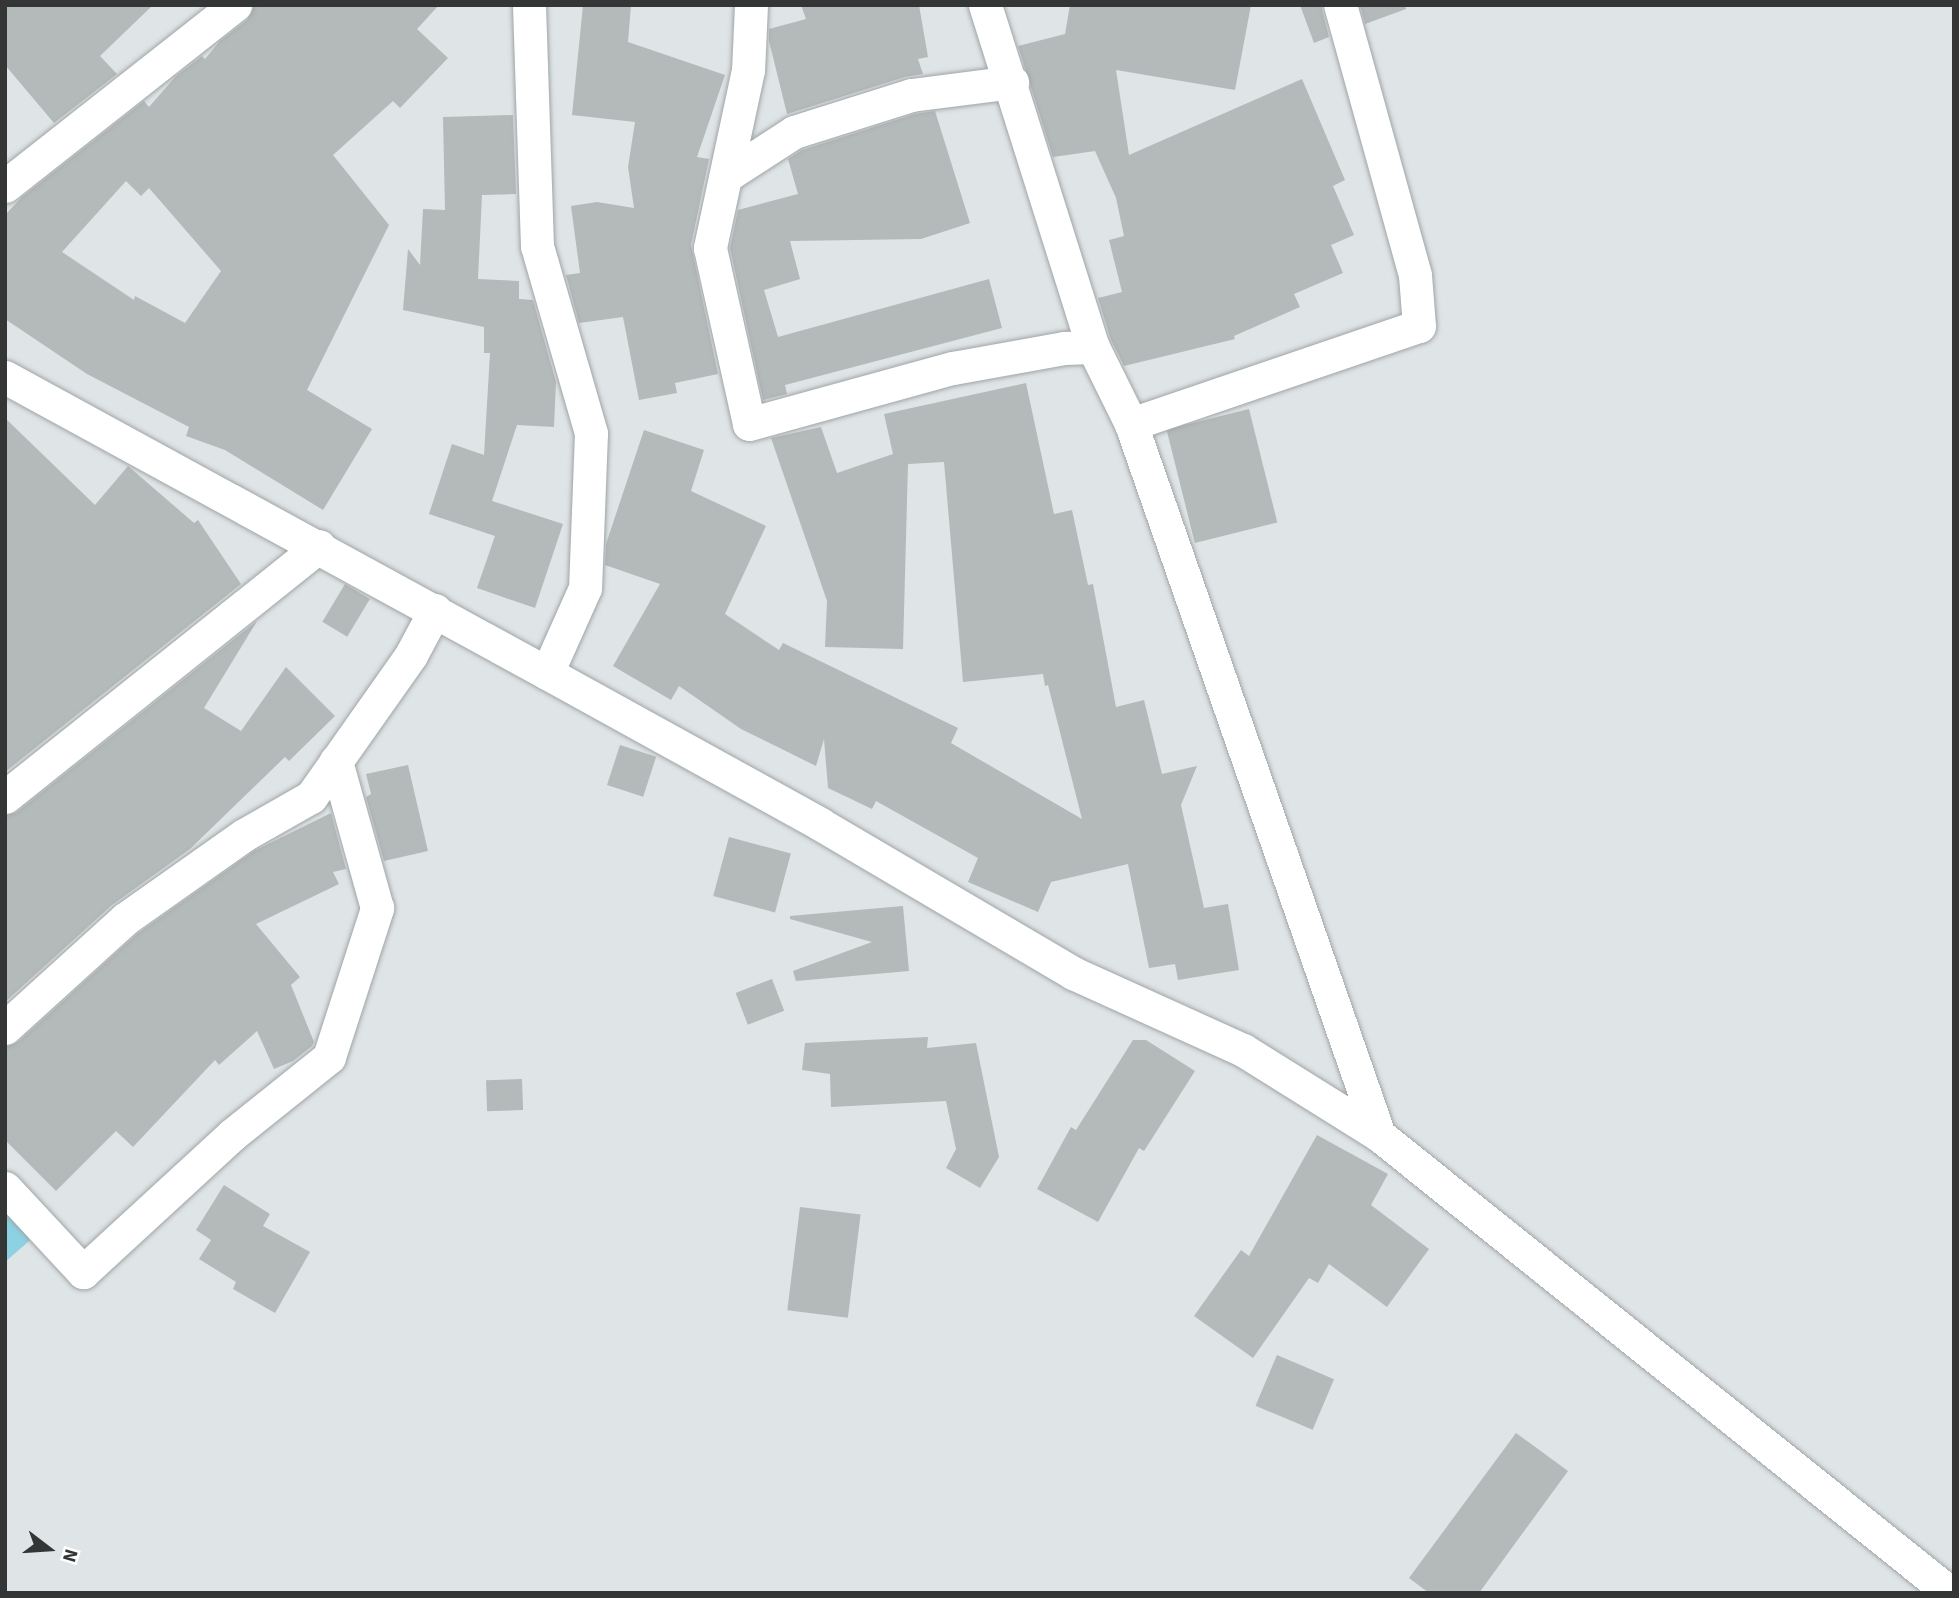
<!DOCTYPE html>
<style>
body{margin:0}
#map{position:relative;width:1959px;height:1598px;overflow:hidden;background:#dfe4e6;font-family:"Source Sans 3",sans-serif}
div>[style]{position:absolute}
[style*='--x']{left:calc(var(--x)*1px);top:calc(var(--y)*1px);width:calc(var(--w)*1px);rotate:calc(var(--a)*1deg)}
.green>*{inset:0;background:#8dd2e3}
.building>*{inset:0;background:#b4b9ba;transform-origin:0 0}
.roads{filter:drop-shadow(0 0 2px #9fa5a6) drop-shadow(0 0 2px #9fa5a6)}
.street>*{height:33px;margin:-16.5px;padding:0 16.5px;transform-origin:16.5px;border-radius:16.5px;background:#fff}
span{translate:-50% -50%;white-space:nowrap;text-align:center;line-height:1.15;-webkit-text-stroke:7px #fff;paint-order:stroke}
.frame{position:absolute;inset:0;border:7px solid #343636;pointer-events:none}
.north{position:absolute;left:14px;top:1514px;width:70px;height:70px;-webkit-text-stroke:5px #fff;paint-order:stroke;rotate:107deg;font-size:19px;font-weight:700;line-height:28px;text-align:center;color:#343636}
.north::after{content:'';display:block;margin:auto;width:24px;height:32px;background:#343636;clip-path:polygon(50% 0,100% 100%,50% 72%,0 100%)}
</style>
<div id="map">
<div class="green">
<i style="clip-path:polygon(5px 1188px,43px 1229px,5px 1262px)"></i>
</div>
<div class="building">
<i style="clip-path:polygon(5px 5px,153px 5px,100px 56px,117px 74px,54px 123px,5px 65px)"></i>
<i style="clip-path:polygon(evenodd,254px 5px,439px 5px,417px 29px,448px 58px,400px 108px,393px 101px,333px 155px,389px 225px,307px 390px,372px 429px,323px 510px,225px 450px,186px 436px,189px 427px,87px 374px,5px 319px,5px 215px,22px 197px,144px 101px,149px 107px,176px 76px,202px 56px,205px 59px,220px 41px,247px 20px,254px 5px,126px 181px,141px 196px,149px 188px,221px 271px,185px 323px,135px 296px,134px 300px,62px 252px,126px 181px)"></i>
<i style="clip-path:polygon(583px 5px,631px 5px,628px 42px,725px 75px,697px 157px,709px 159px,691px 245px,718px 374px,675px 383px,677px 393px,639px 400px,623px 317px,579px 323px,566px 275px,580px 273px,571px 206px,597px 202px,634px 208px,628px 167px,635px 122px,572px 115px)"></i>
<i style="clip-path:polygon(801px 5px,919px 5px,928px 57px,918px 59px,923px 74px,905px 77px,787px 114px,769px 41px,769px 29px,806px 19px)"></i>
<i style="clip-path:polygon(1070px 5px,1251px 5px,1235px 90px,1116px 70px,1129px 155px,1302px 79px,1345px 180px,1333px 186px,1354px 235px,1331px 245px,1343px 273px,1294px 294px,1300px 307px,1234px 336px,1235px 339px,1124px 366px,1111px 340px,1098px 298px,1122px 292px,1109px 240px,1124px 236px,1116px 198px,1095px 151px,1053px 157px,1018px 46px,1065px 34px)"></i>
<i style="clip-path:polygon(1300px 5px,1321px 5px,1329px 37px,1314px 43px)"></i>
<i style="clip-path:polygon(1360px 5px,1405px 5px,1406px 9px,1365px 24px)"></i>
<i style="clip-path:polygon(935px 111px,970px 223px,921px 239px,790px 241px,800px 279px,764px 290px,778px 337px,989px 279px,1002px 328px,785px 385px,787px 394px,763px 400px,730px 248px,738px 210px,798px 194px,788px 159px,802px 150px,915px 114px)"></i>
<i style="clip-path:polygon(513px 115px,516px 194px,482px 195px,478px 279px,519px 281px,519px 299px,533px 300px,556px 382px,554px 427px,517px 425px,492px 501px,563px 524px,535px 608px,477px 588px,495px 536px,429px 514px,452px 444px,484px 455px,490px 353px,484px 353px,484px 327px,403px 310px,408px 249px,420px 265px,423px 209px,445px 210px,443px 117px)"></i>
<i style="clip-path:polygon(1026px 383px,1054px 514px,1072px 510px,1088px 585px,1093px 584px,1116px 707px,1144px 700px,1162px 774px,1197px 766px,1181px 805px,1204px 908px,1228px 904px,1239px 970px,1178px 980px,1175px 964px,1149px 968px,1128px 864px,1051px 882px,1038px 912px,968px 882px,978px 858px,876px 801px,872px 809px,828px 788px,824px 739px,816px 766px,741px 729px,679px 686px,671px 700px,613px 666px,660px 584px,605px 565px,606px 544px,644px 430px,704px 450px,691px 491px,766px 526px,725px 614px,779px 650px,783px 643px,958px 728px,951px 743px,1082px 819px,1048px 685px,1045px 686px,1043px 674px,963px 682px,944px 462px,908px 464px,903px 649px,825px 647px,827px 601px,771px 438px,821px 427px,837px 473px,893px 454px,884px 414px)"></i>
<i style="left:1249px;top:409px;width:117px;height:85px;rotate:76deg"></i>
<i style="clip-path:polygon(5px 418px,95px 505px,128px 466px,194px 523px,198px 520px,241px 584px,5px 772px)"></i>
<i style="left:345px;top:584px;width:29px;height:44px;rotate:31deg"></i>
<i style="clip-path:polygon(257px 621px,204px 708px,241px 731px,286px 667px,335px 716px,289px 761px,285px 757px,190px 849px,112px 905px,5px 1002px,5px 816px,17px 812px)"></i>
<i style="left:620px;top:745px;width:38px;height:42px;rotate:18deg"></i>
<i style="clip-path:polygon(408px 765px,428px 851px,384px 861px,366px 797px,371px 794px,366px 774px)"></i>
<i style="clip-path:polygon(331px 813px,346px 869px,333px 872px,339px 884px,256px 924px,300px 977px,291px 985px,314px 1042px,312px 1046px,293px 1061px,274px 1069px,257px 1031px,219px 1065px,215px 1060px,133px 1147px,116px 1131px,56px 1191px,5px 1140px,5px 1047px,18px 1042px,137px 934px,254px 851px)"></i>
<i style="left:729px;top:837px;width:64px;height:61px;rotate:15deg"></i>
<i style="clip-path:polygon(903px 906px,909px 971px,796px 981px,793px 971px,872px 942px,790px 919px,790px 916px)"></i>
<i style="left:772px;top:979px;width:34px;height:39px;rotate:69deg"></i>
<i style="clip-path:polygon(928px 1037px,927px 1048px,976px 1043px,999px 1157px,980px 1188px,946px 1168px,956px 1149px,946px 1101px,831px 1107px,830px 1074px,802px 1070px,805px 1043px)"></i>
<i style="clip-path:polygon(1133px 1040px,1146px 1040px,1195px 1071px,1144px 1151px,1139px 1148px,1098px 1222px,1037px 1189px,1071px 1127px,1076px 1130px)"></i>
<i style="left:522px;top:1079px;width:31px;height:36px;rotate:88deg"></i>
<i style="clip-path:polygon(1317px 1135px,1388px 1174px,1371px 1205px,1429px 1249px,1387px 1307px,1329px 1264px,1318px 1283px,1309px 1278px,1253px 1358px,1194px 1316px,1241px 1250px,1249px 1256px)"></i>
<i style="clip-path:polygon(224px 1185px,270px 1214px,263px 1226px,310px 1252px,275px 1313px,233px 1289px,236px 1282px,199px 1259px,211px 1240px,196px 1230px)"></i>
<i style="left:800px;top:1207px;width:61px;height:104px;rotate:7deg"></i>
<i style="left:1277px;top:1355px;width:62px;height:55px;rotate:23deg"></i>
<i style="clip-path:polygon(1516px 1433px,1568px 1471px,1479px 1593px,1429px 1593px,1409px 1578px)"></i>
</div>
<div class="roads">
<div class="street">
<i style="--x:529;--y:5;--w:241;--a:88.1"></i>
<i style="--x:537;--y:246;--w:195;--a:73.9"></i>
<i style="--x:591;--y:433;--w:155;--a:92.2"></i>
<i style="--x:585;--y:588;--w:93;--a:114.1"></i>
<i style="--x:547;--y:673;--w:312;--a:28.9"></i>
<i style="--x:820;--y:824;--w:294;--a:30.5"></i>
<i style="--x:1073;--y:973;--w:187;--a:24.4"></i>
<i style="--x:1243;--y:1050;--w:160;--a:32"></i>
<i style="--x:1379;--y:1135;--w:732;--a:38.73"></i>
<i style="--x:751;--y:5;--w:65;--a:92.6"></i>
<i style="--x:748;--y:70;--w:182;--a:102.1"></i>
<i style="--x:710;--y:248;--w:180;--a:77.5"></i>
<i style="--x:749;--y:424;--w:212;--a:-15.4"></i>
<i style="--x:953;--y:368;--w:113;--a:-10.2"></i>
<i style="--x:1064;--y:348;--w:29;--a:-2"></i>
<i style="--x:985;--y:5;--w:359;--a:72.5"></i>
<i style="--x:1093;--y:347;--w:86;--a:63.7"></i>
<i style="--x:1131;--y:424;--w:753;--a:70.77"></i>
<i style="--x:726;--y:176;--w:81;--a:-32.9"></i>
<i style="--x:794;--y:132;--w:123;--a:-17.5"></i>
<i style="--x:911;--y:95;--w:102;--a:-7.3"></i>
<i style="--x:5;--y:186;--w:293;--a:-38.2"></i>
<i style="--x:5;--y:377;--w:618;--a:28.64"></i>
<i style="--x:1131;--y:424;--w:304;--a:-18.8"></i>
<i style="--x:1419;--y:326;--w:51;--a:-94.5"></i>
<i style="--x:1415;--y:275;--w:280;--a:-105.5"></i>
<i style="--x:5;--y:797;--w:402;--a:-38.6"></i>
<i style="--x:5;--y:1028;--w:162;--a:-42.2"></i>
<i style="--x:125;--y:919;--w:146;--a:-35.2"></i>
<i style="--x:244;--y:835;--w:77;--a:-29.6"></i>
<i style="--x:311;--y:797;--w:174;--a:-54.8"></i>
<i style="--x:411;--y:655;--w:51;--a:-61.9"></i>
<i style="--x:5;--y:1188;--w:115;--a:47.1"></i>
<i style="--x:83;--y:1272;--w:204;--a:-42.6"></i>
<i style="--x:233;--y:1134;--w:123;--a:-38.7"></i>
<i style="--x:329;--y:1057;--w:157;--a:-72.1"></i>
<i style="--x:377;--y:908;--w:153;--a:-105.6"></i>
</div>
</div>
<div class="frame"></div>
<div class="north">N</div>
</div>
